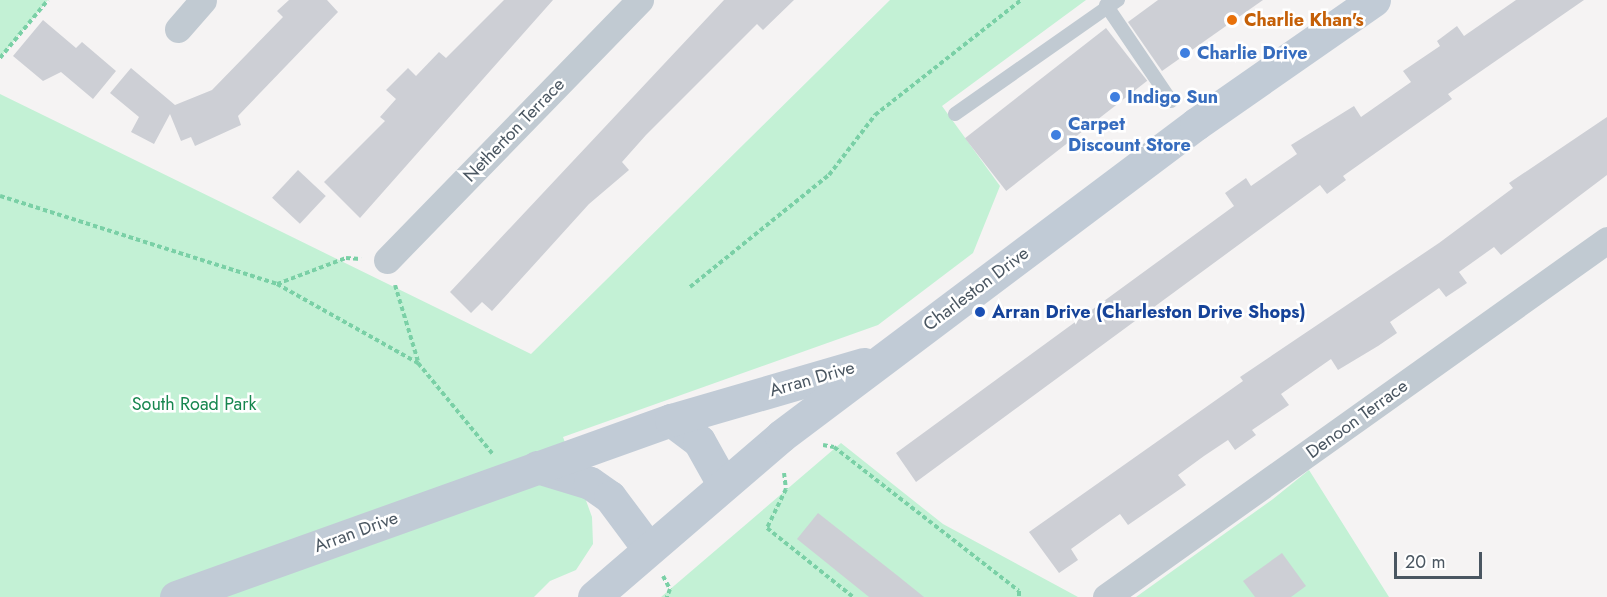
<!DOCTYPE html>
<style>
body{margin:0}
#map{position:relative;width:1607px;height:597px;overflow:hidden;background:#f5f3f3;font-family:Jost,sans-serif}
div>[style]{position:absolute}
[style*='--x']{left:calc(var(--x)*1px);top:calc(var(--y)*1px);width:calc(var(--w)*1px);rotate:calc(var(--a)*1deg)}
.green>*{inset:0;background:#c3f1d5}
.building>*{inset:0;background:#cdcfd5;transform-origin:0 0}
.path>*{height:4px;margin-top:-2px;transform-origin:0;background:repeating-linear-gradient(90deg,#7ad0a6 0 4.5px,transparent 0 7.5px)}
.lane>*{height:14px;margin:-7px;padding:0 7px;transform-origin:7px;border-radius:7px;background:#c1cad2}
.street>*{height:27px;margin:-13.5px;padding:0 13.5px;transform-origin:13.5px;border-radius:13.5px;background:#c1cad2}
.secondary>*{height:33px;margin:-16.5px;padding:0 16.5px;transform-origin:16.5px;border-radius:16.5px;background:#c1cbd6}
.dots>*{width:16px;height:16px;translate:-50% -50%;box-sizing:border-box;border:3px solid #fff;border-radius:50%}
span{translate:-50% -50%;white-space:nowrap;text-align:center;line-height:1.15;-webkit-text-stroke:5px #fff;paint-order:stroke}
.food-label{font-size:18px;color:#c56008;font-weight:700}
.left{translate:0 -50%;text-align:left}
.shop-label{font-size:18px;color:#366cbe;font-weight:700}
.street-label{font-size:18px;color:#4a5661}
.transit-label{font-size:18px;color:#164399;font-weight:700}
.park-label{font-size:18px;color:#17864f}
.scale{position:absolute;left:1394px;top:552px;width:88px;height:27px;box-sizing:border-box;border:3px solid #4a5661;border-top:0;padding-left:8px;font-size:18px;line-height:21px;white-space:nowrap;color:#4a5661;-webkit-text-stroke:4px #fff;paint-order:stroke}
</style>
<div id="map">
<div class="green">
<i style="clip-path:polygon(0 0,48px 0,0 58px)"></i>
<i style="clip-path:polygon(890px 0,1086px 0,942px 106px,1000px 186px,973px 253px,878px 325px,563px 437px,592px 517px,593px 544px,576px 570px,550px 581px,534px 597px,0 597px,0 94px,531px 354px)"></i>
<i style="clip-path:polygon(841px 443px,943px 524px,1078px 597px,661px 597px)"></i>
<i style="clip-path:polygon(1309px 470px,1389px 597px,1136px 597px,1273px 499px)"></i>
</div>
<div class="building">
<i style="clip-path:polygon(289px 0,327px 0,338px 12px,238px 116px,241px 125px,195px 146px,191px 137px,181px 141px,170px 114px,154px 144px,131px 132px,139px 117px,110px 93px,131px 68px,175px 105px,212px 90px,283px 17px,277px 11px)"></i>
<i style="clip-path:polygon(504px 0,553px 0,360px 218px,324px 182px,385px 121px,380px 117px,396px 99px,386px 90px,408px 68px,416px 76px,439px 52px,446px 58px)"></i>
<i style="clip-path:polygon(724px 0,794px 0,763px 30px,757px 24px,646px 135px,622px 162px,629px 170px,589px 204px,492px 311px,482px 302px,471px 313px,450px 292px)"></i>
<i style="clip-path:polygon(1158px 0,1263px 0,1162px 71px,1128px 22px)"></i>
<i style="clip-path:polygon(1516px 0,1584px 0,1448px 94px,1452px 99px,1343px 176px,1346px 180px,1327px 194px,1320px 185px,916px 482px,896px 453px,1234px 206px,1225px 193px,1246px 178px,1251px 186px,1297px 154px,1291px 145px,1354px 106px,1361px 117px,1411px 82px,1403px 71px,1440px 46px,1437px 41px,1457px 26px,1464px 36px)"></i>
<i style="clip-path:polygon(43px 20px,76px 48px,82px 42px,116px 71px,93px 99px,61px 72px,43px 81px,13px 56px)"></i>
<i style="left:1106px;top:28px;width:67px;height:179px;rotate:52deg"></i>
<i style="clip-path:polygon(1607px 117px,1607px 175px,1501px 255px,1494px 247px,1459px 272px,1467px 283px,1446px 297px,1439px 288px,1390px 322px,1397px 333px,1378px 346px,1338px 370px,1331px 359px,1281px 394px,1289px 405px,1252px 430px,1256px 435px,1235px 450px,1228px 440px,1204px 456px,1178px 475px,1186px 485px,1128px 525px,1120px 514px,1096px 531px,1071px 549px,1078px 560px,1059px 573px,1029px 532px,1243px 381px,1240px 377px,1439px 243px,1513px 188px,1509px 183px)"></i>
<i style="left:298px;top:170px;width:38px;height:38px;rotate:43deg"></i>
<i style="clip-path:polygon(818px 513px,898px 576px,924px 597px,869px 597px,797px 539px)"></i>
<i style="clip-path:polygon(1282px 553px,1306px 586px,1291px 597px,1255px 597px,1243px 581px)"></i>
</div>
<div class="path">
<i style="--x:0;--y:58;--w:75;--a:-50.4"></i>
<i style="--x:0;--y:196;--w:291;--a:17.6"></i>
<i style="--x:277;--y:284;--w:162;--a:29.3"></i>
<i style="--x:418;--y:363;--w:117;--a:50.6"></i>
<i style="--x:277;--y:284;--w:74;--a:-20.6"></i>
<i style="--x:346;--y:258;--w:15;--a:4"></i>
<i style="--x:395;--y:285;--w:79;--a:73.2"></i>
<i style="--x:690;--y:287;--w:179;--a:-38.9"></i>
<i style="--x:829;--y:175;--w:76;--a:-52.5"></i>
<i style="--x:875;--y:115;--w:186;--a:-38.2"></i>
<i style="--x:823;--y:445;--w:11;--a:10"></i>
<i style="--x:834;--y:447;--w:234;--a:37.9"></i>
<i style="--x:1019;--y:591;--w:6;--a:90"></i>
<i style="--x:784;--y:473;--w:16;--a:83"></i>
<i style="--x:786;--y:489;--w:43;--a:116"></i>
<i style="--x:767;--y:528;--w:110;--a:38.7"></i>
<i style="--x:663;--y:576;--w:15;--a:62"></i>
<i style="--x:670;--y:589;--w:9;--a:111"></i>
</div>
<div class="lane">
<i style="--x:1106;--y:5;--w:116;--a:55.9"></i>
<i style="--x:955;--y:114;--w:199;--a:-35"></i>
</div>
<div class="street">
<i style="--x:178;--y:29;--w:38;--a:-49"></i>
<i style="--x:387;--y:260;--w:363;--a:-45.8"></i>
<i style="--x:1106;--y:597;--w:615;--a:-35.47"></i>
</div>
<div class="secondary">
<i style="--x:671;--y:420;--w:35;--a:37"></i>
<i style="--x:699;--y:441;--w:49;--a:60.8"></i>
<i style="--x:537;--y:467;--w:55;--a:16.8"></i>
<i style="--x:590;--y:483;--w:24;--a:35"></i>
<i style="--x:610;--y:497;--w:64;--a:53.3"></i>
<i style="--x:176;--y:597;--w:526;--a:-19.68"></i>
<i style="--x:671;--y:420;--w:201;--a:-16.2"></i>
<i style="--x:594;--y:597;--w:247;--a:-40.7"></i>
<i style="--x:781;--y:436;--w:519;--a:-36.94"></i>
<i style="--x:1196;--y:124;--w:217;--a:-34.9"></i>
</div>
<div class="dots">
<i style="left:1232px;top:20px;background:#e8710a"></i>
<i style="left:1185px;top:53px;background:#3f7fe0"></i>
<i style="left:1115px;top:97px;background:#3f7fe0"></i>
<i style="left:1056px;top:135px;background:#3f7fe0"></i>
<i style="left:980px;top:312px;background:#1a4fb4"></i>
</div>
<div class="food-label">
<span class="left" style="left:1244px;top:20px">Charlie Khan's</span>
</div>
<div class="shop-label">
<span class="left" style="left:1197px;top:53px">Charlie Drive</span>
<span class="left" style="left:1127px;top:97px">Indigo Sun</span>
<span class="left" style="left:1068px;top:135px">Carpet<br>Discount Store</span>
</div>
<div class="street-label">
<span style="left:514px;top:130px;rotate:-46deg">Netherton Terrace</span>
<span style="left:976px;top:289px;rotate:-37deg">Charleston Drive</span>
<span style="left:812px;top:379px;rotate:-16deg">Arran Drive</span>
<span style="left:1357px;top:419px;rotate:-36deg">Denoon Terrace</span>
<span style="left:356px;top:532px;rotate:-20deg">Arran Drive</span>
</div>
<div class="transit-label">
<span class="left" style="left:992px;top:312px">Arran Drive (Charleston Drive Shops)</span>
</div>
<div class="park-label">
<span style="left:194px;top:404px">South Road Park</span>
</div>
<div class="scale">20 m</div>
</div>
